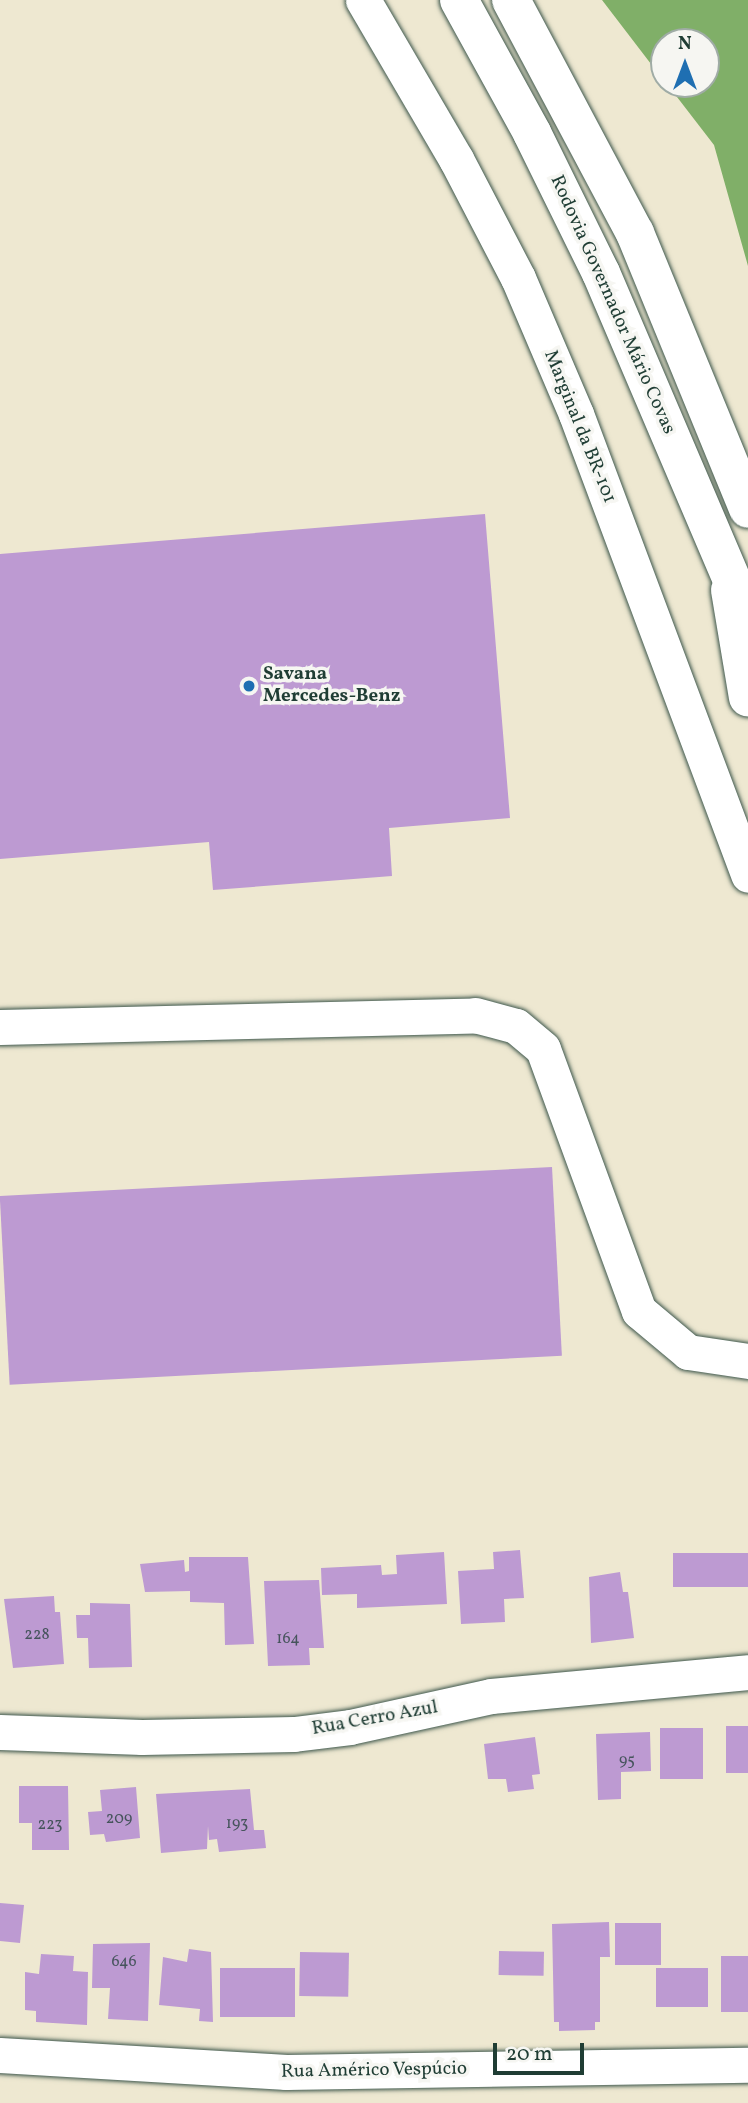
<!DOCTYPE html>
<meta charset="utf-8">
<style>
body{margin:0}
#map{position:relative;width:748px;height:2103px;overflow:hidden;background:#eee8d1;font-family:Vollkorn,serif}
div>[style]{position:absolute}
[style*='--x']{left:calc(var(--x)*1px);top:calc(var(--y)*1px);width:calc(var(--w)*1px);rotate:calc(var(--a)*1deg)}
.forest>*{inset:0;background:#80af68}
.building>*{inset:0;background:#bd9ad2;transform-origin:0 0}
.roads{filter:drop-shadow(0 0 2px #3e574c) drop-shadow(0 0 2px #3e574c)}
.minor>*{height:35px;margin:-17.5px;padding:0 17.5px;transform-origin:17.5px;border-radius:17.5px;background:#fff}
.highway>*{height:38px;margin:-19px;padding:0 19px;transform-origin:19px;border-radius:19px;background:#fff}
.dots>*{width:19px;height:19px;translate:-50% -50%;box-sizing:border-box;border:4px solid #f6f6f2;border-radius:50%}
span{translate:-50% -50%;white-space:nowrap;text-align:center;line-height:1.15;-webkit-text-stroke:7px #f6f6f2;paint-order:stroke}
.number-label{font-size:16px;color:#46545c}
.number-label span{-webkit-text-stroke-width:0}
.street-label{font-size:19px;color:#1f3d34}
.poi-label{font-size:19px;color:#1f3d34;font-weight:700}
.left{translate:0 -50%;text-align:left}
.north{position:absolute;left:650px;top:28px;width:70px;height:70px;box-sizing:border-box;background:#f6f6f2;border:2px solid #a0aca6;border-radius:50%;rotate:0deg;font-size:19px;font-weight:700;line-height:28px;text-align:center;color:#1f3d34}
.north::after{content:'';display:block;margin:auto;width:24px;height:32px;background:#1f6fb2;clip-path:polygon(50% 0,100% 100%,50% 72%,0 100%)}
.scale{position:absolute;left:493px;top:2043px;width:91px;height:32px;box-sizing:border-box;border:4px solid #1f3d34;border-top:0;padding-left:9px;font-size:21px;line-height:24px;white-space:nowrap;color:#1f3d34;-webkit-text-stroke:5px #f6f6f2;paint-order:stroke}
</style>
<div id="map">
<div class="forest">
<i style="clip-path:polygon(602px 0,748px 0,748px 266px,714px 145px,667px 84px,706px 84px,706px 42px,664px 42px,664px 81px)"></i>
</div>
<div class="building">
<i style="clip-path:polygon(485px 514px,510px 818px,389px 828px,392px 876px,213px 890px,209px 842px,0 859px,0 554px)"></i>
<i style="left:552px;top:1167px;width:189px;height:553px;rotate:87deg"></i>
<i style="clip-path:polygon(520px 1550px,524px 1598px,504px 1599px,505px 1622px,461px 1624px,458px 1571px,494px 1569px,493px 1552px)"></i>
<i style="clip-path:polygon(444px 1552px,447px 1604px,357px 1608px,357px 1594px,322px 1595px,321px 1568px,381px 1565px,382px 1575px,397px 1574px,396px 1555px)"></i>
<i style="left:748px;top:1553px;width:34px;height:75px;rotate:90deg"></i>
<i style="clip-path:polygon(189px 1557px,248px 1557px,254px 1644px,225px 1645px,224px 1603px,190px 1602px,190px 1591px,145px 1592px,140px 1564px,184px 1560px,185px 1572px,189px 1571px)"></i>
<i style="clip-path:polygon(620px 1572px,623px 1592px,628px 1592px,634px 1638px,591px 1643px,589px 1577px)"></i>
<i style="clip-path:polygon(319px 1580px,324px 1648px,309px 1648px,310px 1665px,268px 1666px,264px 1581px)"></i>
<i style="clip-path:polygon(54px 1596px,55px 1612px,60px 1612px,64px 1664px,13px 1668px,4px 1599px)"></i>
<i style="clip-path:polygon(90px 1603px,130px 1604px,132px 1667px,89px 1668px,88px 1638px,77px 1638px,76px 1615px,90px 1615px)"></i>
<i style="left:748px;top:1726px;width:47px;height:22px;rotate:90deg"></i>
<i style="left:660px;top:1728px;width:43px;height:51px"></i>
<i style="clip-path:polygon(650px 1732px,651px 1771px,621px 1772px,621px 1799px,598px 1800px,596px 1734px)"></i>
<i style="clip-path:polygon(535px 1737px,540px 1774px,532px 1775px,534px 1789px,508px 1792px,506px 1779px,488px 1779px,484px 1744px)"></i>
<i style="clip-path:polygon(19px 1786px,68px 1786px,69px 1850px,32px 1850px,32px 1823px,19px 1823px)"></i>
<i style="clip-path:polygon(136px 1787px,140px 1838px,106px 1842px,104px 1834px,90px 1835px,88px 1812px,102px 1811px,100px 1790px)"></i>
<i style="clip-path:polygon(250px 1789px,254px 1830px,264px 1830px,266px 1848px,219px 1852px,217px 1839px,209px 1840px,208px 1826px,207px 1849px,161px 1853px,156px 1794px)"></i>
<i style="clip-path:polygon(0 1903px,24px 1905px,20px 1943px,0 1941px)"></i>
<i style="clip-path:polygon(609px 1922px,610px 1957px,600px 1957px,600px 2022px,595px 2022px,595px 2030px,559px 2031px,559px 2022px,554px 2022px,552px 1924px)"></i>
<i style="left:661px;top:1923px;width:42px;height:46px;rotate:90deg"></i>
<i style="clip-path:polygon(150px 1943px,148px 2021px,108px 2019px,110px 1988px,92px 1988px,93px 1944px)"></i>
<i style="clip-path:polygon(189px 1949px,211px 1952px,213px 2022px,199px 2021px,200px 2009px,159px 2005px,163px 1957px,187px 1962px)"></i>
<i style="left:499px;top:1951px;width:45px;height:24px;rotate:1deg"></i>
<i style="left:300px;top:1952px;width:49px;height:44px;rotate:1deg"></i>
<i style="clip-path:polygon(41px 1954px,74px 1956px,73px 1971px,88px 1972px,87px 2025px,36px 2022px,36px 2011px,25px 2010px,25px 1972px,39px 1974px)"></i>
<i style="left:721px;top:1956px;width:27px;height:56px"></i>
<i style="left:220px;top:1968px;width:75px;height:49px"></i>
<i style="left:708px;top:1968px;width:39px;height:52px;rotate:90deg"></i>
</div>
<div class="roads">
<div class="minor">
<i style="--x:363;--y:0;--w:184;--a:59.7"></i>
<i style="--x:456;--y:159;--w:134;--a:62.5"></i>
<i style="--x:518;--y:278;--w:148;--a:66.9"></i>
<i style="--x:576;--y:414;--w:492;--a:69.5"></i>
<i style="--x:0;--y:1027;--w:475;--a:-1.4"></i>
<i style="--x:475;--y:1015;--w:42;--a:15"></i>
<i style="--x:516;--y:1026;--w:35;--a:40"></i>
<i style="--x:543;--y:1049;--w:279;--a:69.9"></i>
<i style="--x:639;--y:1311;--w:64;--a:39.9"></i>
<i style="--x:688;--y:1352;--w:61;--a:8.5"></i>
<i style="--x:0;--y:1732;--w:142;--a:2"></i>
<i style="--x:142;--y:1737;--w:152;--a:-1.1"></i>
<i style="--x:294;--y:1734;--w:56;--a:-7.1"></i>
<i style="--x:350;--y:1727;--w:144;--a:-12.4"></i>
<i style="--x:491;--y:1696;--w:258;--a:-5.3"></i>
<i style="--x:0;--y:2055;--w:287;--a:3.4"></i>
<i style="--x:286;--y:2072;--w:462;--a:-0.9"></i>
</div>
<div class="highway">
<i style="--x:459;--y:0;--w:152;--a:61.2"></i>
<i style="--x:532;--y:133;--w:156;--a:63.8"></i>
<i style="--x:601;--y:273;--w:375;--a:66.9"></i>
<i style="--x:511;--y:0;--w:264;--a:62"></i>
<i style="--x:635;--y:233;--w:298;--a:67.7"></i>
<i style="--x:730;--y:590;--w:109;--a:80.5"></i>
</div>
</div>
<div class="dots">
<i style="left:249px;top:686px;background:#1f6fb2"></i>
</div>
<div class="number-label">
<span style="left:37px;top:1635px">228</span>
<span style="left:288px;top:1639px">164</span>
<span style="left:627px;top:1761px">95</span>
<span style="left:119px;top:1819px">209</span>
<span style="left:237px;top:1824px">193</span>
<span style="left:50px;top:1825px">223</span>
<span style="left:124px;top:1962px">646</span>
</div>
<div class="street-label">
<span style="left:612px;top:305px;rotate:66deg">Rodovia Governador Mário Covas</span>
<span style="left:579px;top:427px;rotate:68deg">Marginal da BR-101</span>
<span style="left:375px;top:1719px;rotate:-10deg">Rua Cerro Azul</span>
<span style="left:374px;top:2071px;rotate:-1deg">Rua Américo Vespúcio</span>
</div>
<div class="poi-label">
<span class="left" style="left:263px;top:686px">Savana<br>Mercedes-Benz</span>
</div>
<div class="north">N</div>
<div class="scale">20 m</div>
</div>
